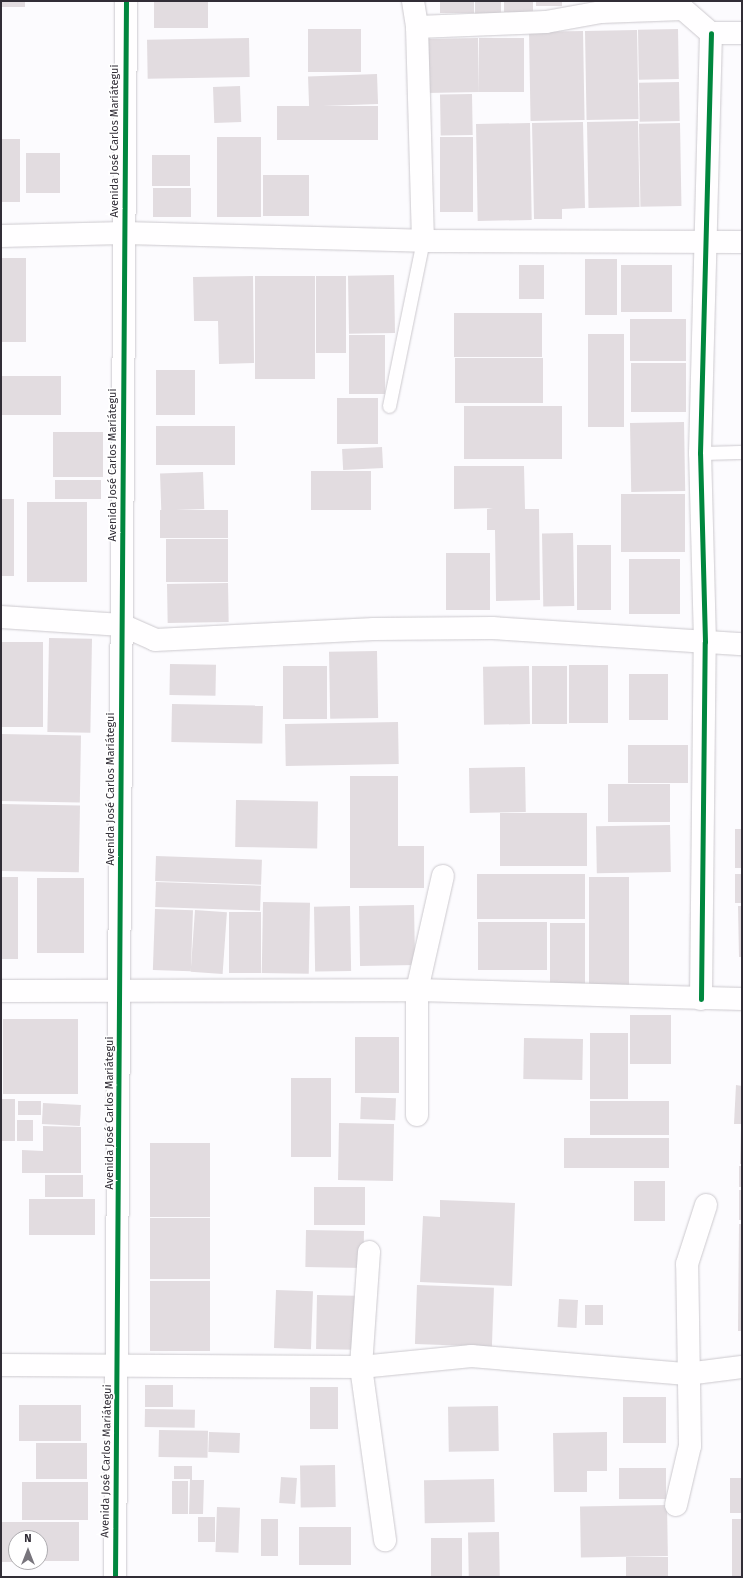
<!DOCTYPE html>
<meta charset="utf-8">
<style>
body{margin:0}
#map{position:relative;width:743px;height:1578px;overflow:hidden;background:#fcfbfe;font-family:"Fira Sans",sans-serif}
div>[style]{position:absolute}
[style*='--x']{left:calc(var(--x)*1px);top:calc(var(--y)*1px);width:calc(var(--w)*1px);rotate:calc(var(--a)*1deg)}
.building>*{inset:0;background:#e2dce0;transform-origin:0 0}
.roads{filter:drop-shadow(0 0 1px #ccc9ce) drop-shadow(0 0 1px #ccc9ce)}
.service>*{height:13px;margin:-6.5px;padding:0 6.5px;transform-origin:6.5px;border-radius:6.5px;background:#fffeff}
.minor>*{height:22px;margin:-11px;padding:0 11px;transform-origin:11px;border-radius:11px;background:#fffeff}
.cycleway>*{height:5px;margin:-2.5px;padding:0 2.5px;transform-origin:2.5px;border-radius:2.5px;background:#00873e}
span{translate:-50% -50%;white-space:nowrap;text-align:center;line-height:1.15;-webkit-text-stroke:3.5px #fff;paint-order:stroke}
.street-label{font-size:11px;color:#312d36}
.frame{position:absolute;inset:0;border:2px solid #312d36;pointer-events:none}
.north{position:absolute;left:8px;top:1530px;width:40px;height:40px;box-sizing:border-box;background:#fff;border:1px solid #adabaf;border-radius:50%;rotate:0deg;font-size:11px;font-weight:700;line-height:16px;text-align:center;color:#312d36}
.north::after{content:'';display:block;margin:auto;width:14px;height:18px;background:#78757c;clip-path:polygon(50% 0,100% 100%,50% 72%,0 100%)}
</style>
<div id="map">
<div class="building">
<i style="left:1px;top:1px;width:24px;height:6px"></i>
<i style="left:154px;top:1px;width:54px;height:27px"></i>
<i style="left:440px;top:1px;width:34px;height:12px"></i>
<i style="left:475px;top:1px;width:26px;height:13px"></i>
<i style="left:504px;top:1px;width:29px;height:11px"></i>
<i style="left:536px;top:1px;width:26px;height:5px"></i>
<i style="left:361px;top:29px;width:43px;height:53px;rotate:90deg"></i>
<i style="left:678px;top:29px;width:50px;height:40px;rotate:89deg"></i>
<i style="left:637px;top:30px;width:89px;height:52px;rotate:89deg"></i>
<i style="left:583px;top:31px;width:89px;height:54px;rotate:89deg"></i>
<i style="left:249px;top:38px;width:39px;height:102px;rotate:89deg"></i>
<i style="left:478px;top:38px;width:54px;height:52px;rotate:89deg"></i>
<i style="left:479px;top:38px;width:45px;height:54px"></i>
<i style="left:377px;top:74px;width:30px;height:69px;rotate:88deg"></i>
<i style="left:679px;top:82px;width:39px;height:40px;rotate:89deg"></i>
<i style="left:240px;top:86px;width:36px;height:27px;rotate:88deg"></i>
<i style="left:472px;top:94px;width:41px;height:32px;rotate:89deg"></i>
<i style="left:378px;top:106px;width:34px;height:101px;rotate:90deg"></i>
<i style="left:638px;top:121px;width:86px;height:51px;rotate:89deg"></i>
<i style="clip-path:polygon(583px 122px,585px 208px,562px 209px,562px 219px,534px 219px,532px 123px)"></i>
<i style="left:530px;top:123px;width:97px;height:54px;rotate:89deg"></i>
<i style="left:680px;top:123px;width:83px;height:41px;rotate:89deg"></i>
<i style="left:217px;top:137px;width:44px;height:80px"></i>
<i style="left:440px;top:137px;width:33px;height:75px"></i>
<i style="left:1px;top:139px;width:19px;height:63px"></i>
<i style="left:26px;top:153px;width:34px;height:40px"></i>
<i style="left:152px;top:155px;width:38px;height:31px"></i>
<i style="left:263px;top:175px;width:46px;height:41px"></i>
<i style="left:191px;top:188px;width:29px;height:38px;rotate:90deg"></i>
<i style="left:1px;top:258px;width:25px;height:84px"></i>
<i style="left:585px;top:259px;width:32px;height:56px"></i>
<i style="left:519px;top:265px;width:25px;height:34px"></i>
<i style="left:621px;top:265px;width:51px;height:47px"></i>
<i style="left:394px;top:275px;width:58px;height:46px;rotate:89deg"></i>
<i style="clip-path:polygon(253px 276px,254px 363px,219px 364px,218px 321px,194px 321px,193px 277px)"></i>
<i style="left:255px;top:276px;width:60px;height:103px"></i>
<i style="left:316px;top:276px;width:30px;height:77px"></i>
<i style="left:454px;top:313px;width:88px;height:44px"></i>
<i style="left:630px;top:319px;width:56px;height:42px"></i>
<i style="left:588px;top:334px;width:36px;height:93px"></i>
<i style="left:349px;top:335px;width:36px;height:59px"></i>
<i style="left:543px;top:358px;width:45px;height:88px;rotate:90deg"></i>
<i style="left:631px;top:363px;width:55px;height:49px"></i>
<i style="left:156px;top:370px;width:39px;height:45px"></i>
<i style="left:1px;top:376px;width:60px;height:39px"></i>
<i style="left:337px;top:398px;width:41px;height:46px"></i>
<i style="left:562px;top:406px;width:53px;height:98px;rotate:90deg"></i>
<i style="left:684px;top:422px;width:69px;height:54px;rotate:89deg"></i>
<i style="left:156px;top:426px;width:79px;height:39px"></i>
<i style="left:53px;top:432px;width:50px;height:45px"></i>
<i style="left:382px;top:447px;width:21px;height:40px;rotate:87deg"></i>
<i style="clip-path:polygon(454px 466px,524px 466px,525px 509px,539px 509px,540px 600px,496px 601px,495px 530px,487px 530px,487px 509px,493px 508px,454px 509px)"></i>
<i style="left:311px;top:471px;width:60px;height:39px"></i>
<i style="left:203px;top:472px;width:37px;height:43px;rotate:88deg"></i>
<i style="left:55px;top:480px;width:46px;height:19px"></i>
<i style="left:685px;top:494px;width:58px;height:64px;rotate:90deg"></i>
<i style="left:1px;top:499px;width:13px;height:77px"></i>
<i style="left:27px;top:502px;width:60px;height:80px"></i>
<i style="left:160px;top:510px;width:68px;height:28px"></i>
<i style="left:573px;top:533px;width:73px;height:31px;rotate:89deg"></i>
<i style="left:228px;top:539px;width:43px;height:62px;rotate:90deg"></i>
<i style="left:577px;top:545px;width:34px;height:65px"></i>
<i style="left:490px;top:553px;width:57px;height:44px;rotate:90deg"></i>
<i style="left:629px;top:559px;width:51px;height:55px"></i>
<i style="left:228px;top:583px;width:39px;height:61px;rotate:89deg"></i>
<i style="left:49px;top:638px;width:43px;height:94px;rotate:1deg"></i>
<i style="left:1px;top:642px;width:42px;height:85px"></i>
<i style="left:377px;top:651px;width:67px;height:48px;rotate:89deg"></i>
<i style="left:170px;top:664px;width:46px;height:31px;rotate:1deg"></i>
<i style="left:608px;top:665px;width:58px;height:39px;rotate:90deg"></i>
<i style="left:327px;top:666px;width:53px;height:44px;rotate:90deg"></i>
<i style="left:529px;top:666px;width:58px;height:46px;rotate:89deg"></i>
<i style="left:532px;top:666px;width:35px;height:58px"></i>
<i style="left:629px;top:674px;width:39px;height:46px"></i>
<i style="left:172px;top:704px;width:91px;height:38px;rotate:1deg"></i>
<i style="left:398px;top:722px;width:42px;height:113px;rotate:89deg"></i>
<i style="left:1px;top:734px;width:80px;height:67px;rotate:1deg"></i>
<i style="left:688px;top:745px;width:38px;height:60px;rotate:90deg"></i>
<i style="left:525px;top:767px;width:45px;height:56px;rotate:89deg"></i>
<i style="left:350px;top:776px;width:48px;height:70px"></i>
<i style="left:608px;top:784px;width:62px;height:38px"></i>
<i style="left:236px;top:800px;width:82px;height:47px;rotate:1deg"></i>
<i style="left:1px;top:804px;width:79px;height:67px;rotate:1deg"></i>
<i style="left:500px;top:813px;width:87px;height:53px"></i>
<i style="left:670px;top:825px;width:47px;height:74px;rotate:89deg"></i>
<i style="left:735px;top:829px;width:7px;height:39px"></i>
<i style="left:424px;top:846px;width:42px;height:74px;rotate:90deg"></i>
<i style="left:156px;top:856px;width:106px;height:25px;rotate:2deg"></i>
<i style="left:585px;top:874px;width:45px;height:108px;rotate:90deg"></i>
<i style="left:735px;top:874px;width:7px;height:29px"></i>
<i style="left:1px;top:877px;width:17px;height:82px"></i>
<i style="left:589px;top:877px;width:40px;height:108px"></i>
<i style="left:37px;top:878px;width:47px;height:75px"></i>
<i style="left:156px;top:882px;width:105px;height:25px;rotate:2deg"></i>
<i style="left:263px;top:902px;width:47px;height:71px;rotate:1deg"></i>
<i style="left:414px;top:905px;width:60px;height:55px;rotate:89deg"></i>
<i style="left:350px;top:906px;width:65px;height:36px;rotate:89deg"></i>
<i style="clip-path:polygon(738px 906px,742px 906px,742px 957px,739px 957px)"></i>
<i style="left:155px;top:909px;width:38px;height:61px;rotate:2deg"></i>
<i style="left:195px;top:910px;width:32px;height:62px;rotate:4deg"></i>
<i style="left:229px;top:912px;width:32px;height:61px"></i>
<i style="left:547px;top:922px;width:48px;height:69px;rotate:90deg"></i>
<i style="left:550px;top:923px;width:35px;height:62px"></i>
<i style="left:630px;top:1015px;width:41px;height:49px"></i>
<i style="left:3px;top:1019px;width:75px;height:75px"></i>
<i style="left:590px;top:1033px;width:38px;height:66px"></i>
<i style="left:355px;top:1037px;width:44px;height:56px"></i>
<i style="left:524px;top:1038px;width:59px;height:41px;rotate:1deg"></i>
<i style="left:291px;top:1078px;width:40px;height:79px"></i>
<i style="clip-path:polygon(736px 1085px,742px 1086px,742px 1124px,734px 1124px)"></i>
<i style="left:361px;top:1097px;width:35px;height:22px;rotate:2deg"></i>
<i style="left:1px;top:1099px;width:14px;height:42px"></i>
<i style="left:41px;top:1101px;width:14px;height:23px;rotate:90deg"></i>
<i style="left:590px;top:1101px;width:79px;height:34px"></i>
<i style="left:43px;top:1103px;width:38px;height:21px;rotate:3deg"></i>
<i style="left:17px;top:1120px;width:16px;height:21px"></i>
<i style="left:339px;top:1123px;width:55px;height:57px;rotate:1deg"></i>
<i style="clip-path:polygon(43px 1126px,81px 1127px,81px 1173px,22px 1173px,22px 1150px,43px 1151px)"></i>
<i style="clip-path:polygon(741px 1127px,742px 1127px,742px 1164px,740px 1164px)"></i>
<i style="left:564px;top:1138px;width:105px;height:30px"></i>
<i style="left:150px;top:1143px;width:60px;height:74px"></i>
<i style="left:739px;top:1166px;width:3px;height:21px"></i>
<i style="left:45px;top:1175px;width:38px;height:22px"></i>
<i style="left:634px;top:1181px;width:31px;height:40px"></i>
<i style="left:314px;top:1187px;width:51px;height:38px"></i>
<i style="left:739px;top:1190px;width:3px;height:30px"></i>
<i style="left:29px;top:1199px;width:66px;height:36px"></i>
<i style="clip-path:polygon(440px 1200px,515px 1203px,512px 1286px,420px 1282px,423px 1216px,440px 1217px)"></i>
<i style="left:150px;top:1218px;width:60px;height:61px"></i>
<i style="clip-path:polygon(739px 1224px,742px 1224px,742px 1331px,738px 1331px)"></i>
<i style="left:306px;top:1230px;width:58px;height:37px;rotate:1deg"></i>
<i style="left:150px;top:1281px;width:60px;height:70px"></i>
<i style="left:417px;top:1285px;width:77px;height:59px;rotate:2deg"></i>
<i style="left:276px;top:1290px;width:37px;height:58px;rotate:2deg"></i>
<i style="left:317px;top:1295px;width:39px;height:54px;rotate:1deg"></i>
<i style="left:559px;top:1299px;width:19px;height:28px;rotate:3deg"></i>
<i style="left:585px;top:1305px;width:18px;height:20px"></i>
<i style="left:145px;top:1385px;width:28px;height:22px"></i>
<i style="left:310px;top:1387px;width:28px;height:42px"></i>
<i style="left:666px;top:1397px;width:46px;height:43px;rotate:90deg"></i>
<i style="left:81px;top:1405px;width:36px;height:62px;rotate:90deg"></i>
<i style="left:498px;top:1406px;width:45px;height:50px;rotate:89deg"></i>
<i style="left:145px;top:1409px;width:50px;height:18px;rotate:1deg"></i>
<i style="left:159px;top:1430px;width:49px;height:27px;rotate:1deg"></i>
<i style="left:209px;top:1432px;width:31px;height:20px;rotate:2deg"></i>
<i style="clip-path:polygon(607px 1432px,607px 1471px,587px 1471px,587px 1492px,554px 1492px,553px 1433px)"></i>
<i style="left:36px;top:1443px;width:51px;height:36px"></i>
<i style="left:335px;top:1465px;width:42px;height:35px;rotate:89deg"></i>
<i style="clip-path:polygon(174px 1466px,192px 1466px,192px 1480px,204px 1480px,203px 1514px,189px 1514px,190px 1479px,174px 1479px)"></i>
<i style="left:619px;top:1468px;width:47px;height:31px"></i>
<i style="left:281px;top:1477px;width:16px;height:26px;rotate:4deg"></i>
<i style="left:730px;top:1478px;width:12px;height:35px"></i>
<i style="left:494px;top:1479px;width:43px;height:70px;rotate:89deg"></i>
<i style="left:172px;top:1481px;width:16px;height:33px"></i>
<i style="left:88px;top:1482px;width:38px;height:66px;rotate:90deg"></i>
<i style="left:667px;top:1505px;width:51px;height:87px;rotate:89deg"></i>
<i style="left:217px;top:1507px;width:23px;height:45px;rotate:2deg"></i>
<i style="left:198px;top:1517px;width:17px;height:25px"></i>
<i style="left:261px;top:1519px;width:17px;height:37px"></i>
<i style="left:732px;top:1519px;width:10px;height:58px"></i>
<i style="clip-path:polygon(1px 1522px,79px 1522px,79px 1561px,40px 1561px,40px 1538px,16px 1538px,16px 1562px,1px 1562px)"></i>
<i style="left:299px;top:1527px;width:52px;height:38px"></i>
<i style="left:499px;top:1532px;width:45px;height:31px;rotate:89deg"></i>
<i style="left:431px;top:1538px;width:31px;height:39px"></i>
<i style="left:626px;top:1557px;width:42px;height:20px"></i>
</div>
<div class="roads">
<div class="service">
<i style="--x:389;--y:406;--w:168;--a:-78.4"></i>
<i style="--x:700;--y:453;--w:42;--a:-1.4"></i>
</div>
<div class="minor">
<i style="--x:413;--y:1;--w:26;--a:81"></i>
<i style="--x:417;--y:27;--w:214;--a:88.4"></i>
<i style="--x:417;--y:27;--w:129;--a:-2.2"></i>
<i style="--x:546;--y:22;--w:56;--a:-10.3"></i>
<i style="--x:601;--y:12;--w:82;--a:-2.1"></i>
<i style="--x:683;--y:9;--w:37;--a:41"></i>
<i style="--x:711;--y:33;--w:31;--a:0"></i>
<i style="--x:1;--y:236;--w:123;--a:-1.4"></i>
<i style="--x:124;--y:233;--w:299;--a:1.5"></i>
<i style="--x:423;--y:241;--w:319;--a:0.2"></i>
<i style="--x:1;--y:617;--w:121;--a:3.8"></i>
<i style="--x:122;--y:625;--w:36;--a:24"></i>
<i style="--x:155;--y:640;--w:219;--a:-2.9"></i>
<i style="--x:374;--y:629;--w:118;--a:-0.5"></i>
<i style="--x:492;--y:628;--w:251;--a:3.7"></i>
<i style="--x:1;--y:991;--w:416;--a:-0.1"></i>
<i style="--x:417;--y:990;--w:325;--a:1.6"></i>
<i style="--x:701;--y:999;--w:357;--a:-89.4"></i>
<i style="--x:705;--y:642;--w:189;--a:-91.5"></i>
<i style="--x:700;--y:453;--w:420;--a:-88.5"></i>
<i style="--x:417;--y:1115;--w:125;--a:-90"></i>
<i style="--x:417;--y:990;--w:117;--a:-77.2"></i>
<i style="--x:369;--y:1252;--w:115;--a:94"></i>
<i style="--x:361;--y:1367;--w:175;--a:82.1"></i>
<i style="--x:1;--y:1365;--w:360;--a:0.3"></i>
<i style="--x:361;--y:1367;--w:111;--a:-5.7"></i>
<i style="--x:471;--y:1356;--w:217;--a:4.8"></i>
<i style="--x:687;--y:1374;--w:55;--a:-7.3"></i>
<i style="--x:676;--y:1505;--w:61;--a:-76.7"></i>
<i style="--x:690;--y:1446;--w:182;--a:-90.9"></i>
<i style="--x:687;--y:1264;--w:62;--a:-72.1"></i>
<i style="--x:115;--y:1577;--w:1576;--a:-89.6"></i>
</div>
</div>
<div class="cycleway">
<i style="--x:701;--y:999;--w:357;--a:-89.4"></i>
<i style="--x:705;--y:642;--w:189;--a:-91.5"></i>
<i style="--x:700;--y:453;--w:420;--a:-88.5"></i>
<i style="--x:115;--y:1577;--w:1576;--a:-89.6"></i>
</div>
<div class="street-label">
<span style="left:115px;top:141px;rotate:-90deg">Avenida José Carlos Mariátegui</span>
<span style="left:113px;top:465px;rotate:-90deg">Avenida José Carlos Mariátegui</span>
<span style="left:111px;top:789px;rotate:-90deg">Avenida José Carlos Mariátegui</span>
<span style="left:110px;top:1113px;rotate:-90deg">Avenida José Carlos Mariátegui</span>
<span style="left:107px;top:1461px;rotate:-89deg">Avenida José Carlos Mariátegui</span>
</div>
<div class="frame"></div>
<div class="north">N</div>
</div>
